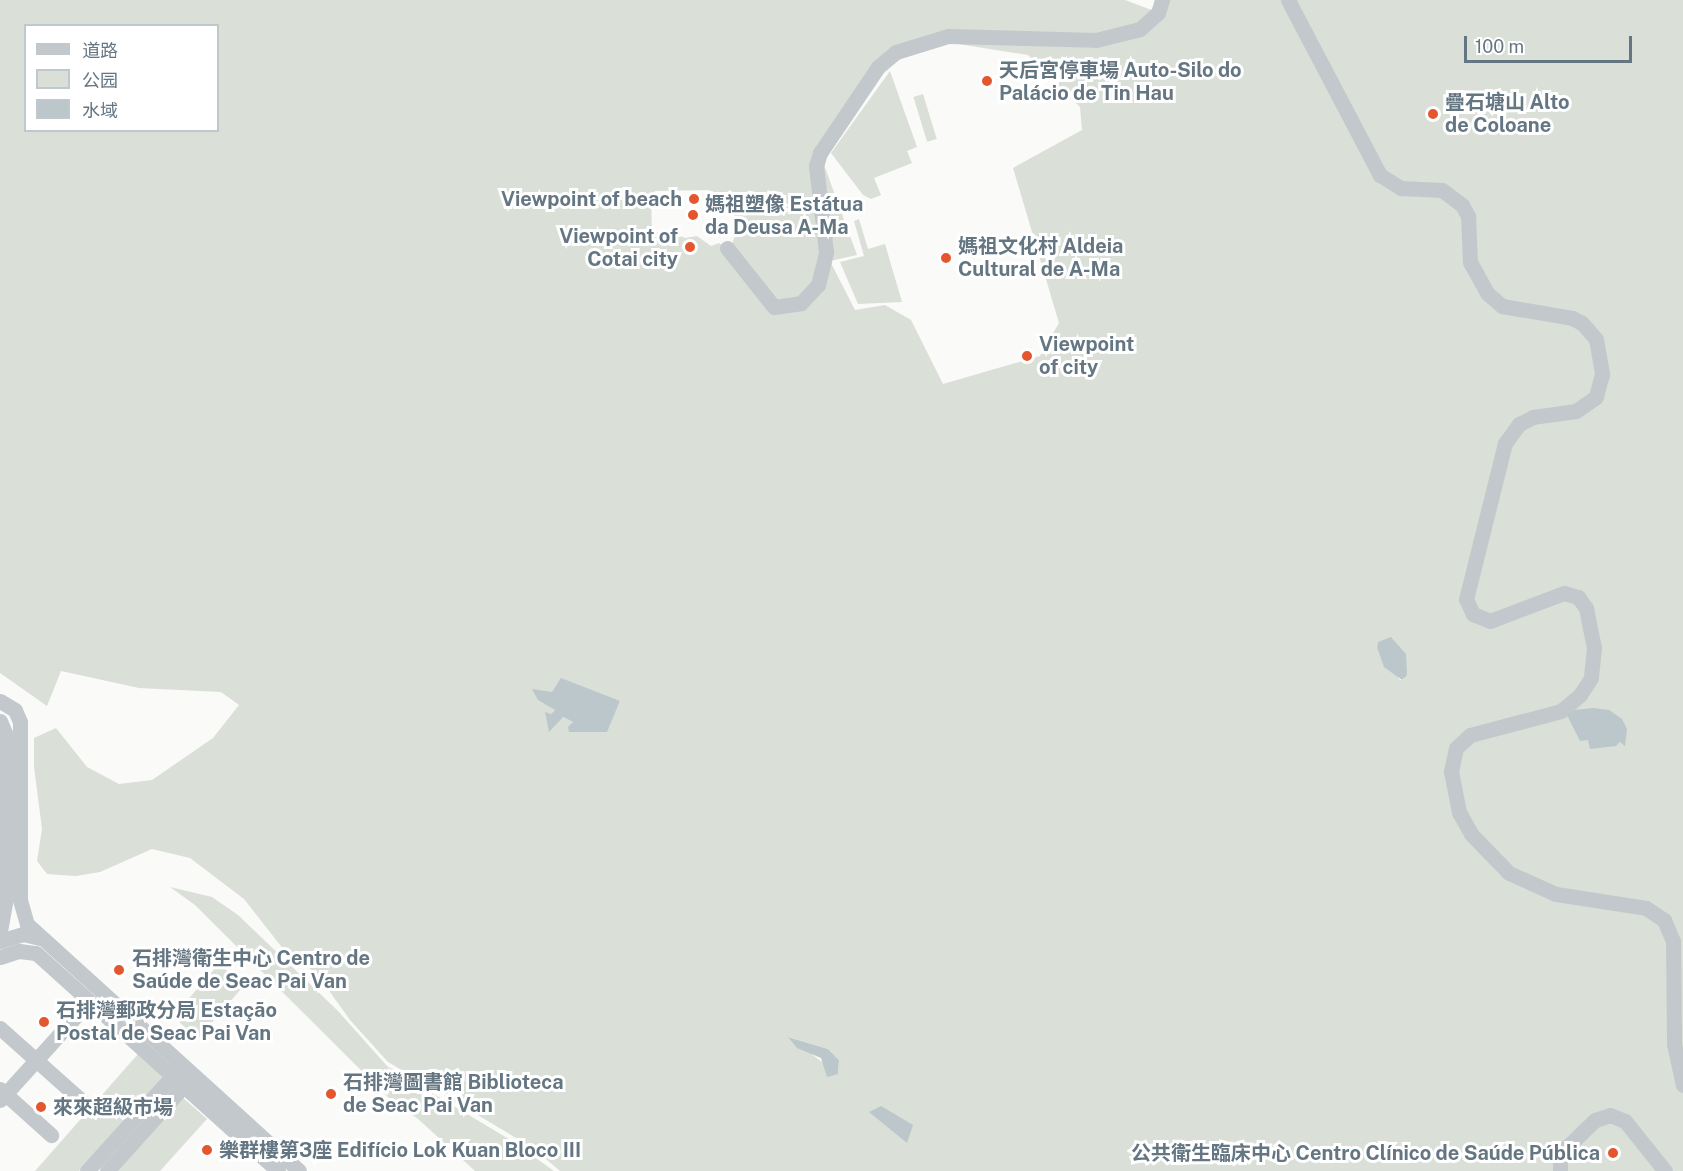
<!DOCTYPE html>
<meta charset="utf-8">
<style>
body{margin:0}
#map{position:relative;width:1683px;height:1171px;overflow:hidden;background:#fafaf8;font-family:"Public Sans","Noto Sans SC",sans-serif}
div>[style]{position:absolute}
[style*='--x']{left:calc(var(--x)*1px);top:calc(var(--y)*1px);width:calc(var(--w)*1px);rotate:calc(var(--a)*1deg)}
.green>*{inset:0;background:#dadfd7;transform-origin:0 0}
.water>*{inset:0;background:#bbc7cb}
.minor>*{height:15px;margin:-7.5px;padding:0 7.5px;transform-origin:7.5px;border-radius:7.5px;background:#c3c8cc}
.dots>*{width:16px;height:16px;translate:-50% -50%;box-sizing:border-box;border:3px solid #fff;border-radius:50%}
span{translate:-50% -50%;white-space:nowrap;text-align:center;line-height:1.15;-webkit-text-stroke:6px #fff;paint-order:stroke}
.poi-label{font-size:20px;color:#657683;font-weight:700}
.left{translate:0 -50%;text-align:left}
.right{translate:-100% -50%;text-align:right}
.legend{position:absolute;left:24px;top:24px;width:195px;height:108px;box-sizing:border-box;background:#fff;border:2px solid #c1c8cd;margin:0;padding:8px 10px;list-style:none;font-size:18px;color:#657683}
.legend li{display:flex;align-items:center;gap:12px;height:30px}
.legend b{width:30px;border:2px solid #c1c8cd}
.scale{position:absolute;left:1464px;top:36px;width:168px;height:27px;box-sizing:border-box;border:3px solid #657683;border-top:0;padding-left:8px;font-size:18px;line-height:21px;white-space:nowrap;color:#657683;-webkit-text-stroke:4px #fff;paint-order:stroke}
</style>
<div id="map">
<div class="green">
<i style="clip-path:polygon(evenodd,0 0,1125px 0,1157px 12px,1162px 0,1683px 0,1683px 1171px,560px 1171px,533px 1148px,388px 1062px,350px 1020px,317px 974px,284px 950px,244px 899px,190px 858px,152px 849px,100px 872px,76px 876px,47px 874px,37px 861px,42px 829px,34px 767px,34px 738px,56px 728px,87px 767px,119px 784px,152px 780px,213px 738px,239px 705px,221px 692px,139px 688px,61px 671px,47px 706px,0 673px,0 0,26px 26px,218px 26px,218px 130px,26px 130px,26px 26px,0 0,952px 43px,1028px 55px,1080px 107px,1082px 130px,1013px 168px,1059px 323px,1040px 356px,943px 384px,911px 320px,885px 305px,855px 310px,830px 261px,857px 255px,823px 162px,888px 64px,911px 52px,952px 43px,0 0,709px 190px,733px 217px,737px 230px,732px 244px,727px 248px,719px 243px,711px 246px,697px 236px,685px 238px,669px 231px,652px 233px,651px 199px,655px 191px,709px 190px,0 0,1392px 638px,1406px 656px,1403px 680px,1400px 680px,1377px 647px,1378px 642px,1392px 638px,0 0,552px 693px,620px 701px,606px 732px,569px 732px,573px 722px,563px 717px,556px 721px,545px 713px,551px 714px,555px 710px,545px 703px,552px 693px,0 0,789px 1037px,828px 1049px,839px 1060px,838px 1074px,789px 1037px)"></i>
<i style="clip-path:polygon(890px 71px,917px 147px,907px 151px,912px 163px,874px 178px,881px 195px,871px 199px,863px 195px,831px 153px)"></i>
<i style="left:923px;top:94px;width:47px;height:10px;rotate:73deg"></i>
<i style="clip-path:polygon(859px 219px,868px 249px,885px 244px,902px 302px,858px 304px,840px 262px,864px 256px,854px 221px)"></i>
<i style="clip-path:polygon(170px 887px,212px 897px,238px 915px,338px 1011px,387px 1066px,512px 1141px,554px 1171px,475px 1171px,417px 1118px,398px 1107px,195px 905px)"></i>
<i style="left:219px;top:964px;width:33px;height:70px;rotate:41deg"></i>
<i style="clip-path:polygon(138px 1054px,164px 1077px,79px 1171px,35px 1171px)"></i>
<i style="clip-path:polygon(182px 1097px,207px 1119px,160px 1171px,114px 1171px)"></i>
</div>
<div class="water">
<i style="clip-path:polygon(1391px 637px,1406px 654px,1407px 675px,1402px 680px,1384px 667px,1377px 647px,1378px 642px)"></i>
<i style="clip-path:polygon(561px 678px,620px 701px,607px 732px,569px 732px,568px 727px,573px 722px,563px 717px,549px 732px,545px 712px,551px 714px,555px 710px,538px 700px,532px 689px,552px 692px)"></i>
<i style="clip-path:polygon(1593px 708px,1609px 710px,1622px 719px,1627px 729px,1625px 746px,1620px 742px,1616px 746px,1590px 749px,1588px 740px,1580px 741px,1565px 711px)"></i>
<i style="clip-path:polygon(788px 1037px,828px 1049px,839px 1060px,838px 1074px,827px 1077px,821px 1058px,797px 1048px)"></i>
<i style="clip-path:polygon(881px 1106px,913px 1125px,907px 1143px,869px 1112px)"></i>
</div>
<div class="minor">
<i style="--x:1288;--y:0;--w:198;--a:62.3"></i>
<i style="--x:1380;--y:175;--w:25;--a:32"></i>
<i style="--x:1401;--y:188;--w:41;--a:2.8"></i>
<i style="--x:1442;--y:190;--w:25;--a:37"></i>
<i style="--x:1462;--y:205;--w:13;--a:61"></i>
<i style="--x:1468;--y:216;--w:46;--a:87.5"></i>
<i style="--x:1470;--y:262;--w:35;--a:61"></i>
<i style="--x:1487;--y:293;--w:20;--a:41"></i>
<i style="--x:1502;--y:306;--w:71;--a:9.7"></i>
<i style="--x:1572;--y:318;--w:11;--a:27"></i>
<i style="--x:1582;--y:323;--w:21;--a:49"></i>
<i style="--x:1596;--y:339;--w:36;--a:80"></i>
<i style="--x:1602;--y:374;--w:24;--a:105"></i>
<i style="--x:1596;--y:397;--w:24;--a:145"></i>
<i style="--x:1576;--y:411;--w:43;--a:172.1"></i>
<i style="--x:1533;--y:417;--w:16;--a:153"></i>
<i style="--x:1519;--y:424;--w:24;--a:126"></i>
<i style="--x:1505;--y:443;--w:161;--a:104"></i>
<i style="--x:1466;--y:599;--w:17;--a:65"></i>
<i style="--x:1473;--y:614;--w:18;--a:22"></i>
<i style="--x:1490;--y:621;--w:79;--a:-20.7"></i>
<i style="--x:1564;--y:593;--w:15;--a:16"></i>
<i style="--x:1578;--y:597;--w:14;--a:54"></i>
<i style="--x:1586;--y:608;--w:41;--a:78.7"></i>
<i style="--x:1594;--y:648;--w:30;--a:96"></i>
<i style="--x:1591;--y:678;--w:20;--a:123"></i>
<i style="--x:1580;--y:695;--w:25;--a:140"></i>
<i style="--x:1561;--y:711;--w:94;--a:165.2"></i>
<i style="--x:1470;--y:735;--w:19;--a:137"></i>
<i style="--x:1456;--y:748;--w:24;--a:102"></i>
<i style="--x:1451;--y:771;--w:42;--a:79"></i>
<i style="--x:1459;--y:812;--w:25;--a:61"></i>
<i style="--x:1471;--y:834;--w:54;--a:45.7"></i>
<i style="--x:1509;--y:873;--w:51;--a:24.1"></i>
<i style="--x:1556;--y:894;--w:91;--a:8.8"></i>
<i style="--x:1646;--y:908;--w:22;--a:34"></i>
<i style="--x:1664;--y:920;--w:23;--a:67"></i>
<i style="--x:1673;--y:941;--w:103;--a:89.4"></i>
<i style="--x:1674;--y:1044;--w:42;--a:77.6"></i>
<i style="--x:727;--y:248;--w:75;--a:51.5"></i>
<i style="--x:774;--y:307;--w:27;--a:-8"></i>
<i style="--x:801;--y:303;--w:25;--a:-47"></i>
<i style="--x:818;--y:285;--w:34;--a:-76"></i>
<i style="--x:826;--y:252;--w:87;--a:-96.6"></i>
<i style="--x:816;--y:166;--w:14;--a:-73"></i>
<i style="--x:820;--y:153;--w:104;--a:-56"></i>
<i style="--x:878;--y:67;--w:23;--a:-40"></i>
<i style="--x:896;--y:52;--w:54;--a:-17.1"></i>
<i style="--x:948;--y:36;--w:148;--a:1.5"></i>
<i style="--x:1096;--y:40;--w:45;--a:-14"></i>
<i style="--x:1140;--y:29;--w:24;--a:-42"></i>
<i style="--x:1158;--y:13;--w:14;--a:-73"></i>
<i style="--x:0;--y:701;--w:17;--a:31"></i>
<i style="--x:15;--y:710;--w:13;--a:67"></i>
<i style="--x:20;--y:722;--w:178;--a:90"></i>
<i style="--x:20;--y:900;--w:25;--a:74"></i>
<i style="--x:27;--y:924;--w:367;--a:42.2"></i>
<i style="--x:0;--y:721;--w:13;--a:67"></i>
<i style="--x:5;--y:733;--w:92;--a:88.8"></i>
<i style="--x:7;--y:825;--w:78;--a:91.5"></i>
<i style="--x:5;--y:903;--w:27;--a:100"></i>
<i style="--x:0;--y:941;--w:24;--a:-17"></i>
<i style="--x:23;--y:934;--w:17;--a:13"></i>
<i style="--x:0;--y:957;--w:20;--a:-18"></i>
<i style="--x:19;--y:951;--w:17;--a:7"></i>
<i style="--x:36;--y:953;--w:326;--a:42"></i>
<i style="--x:0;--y:1028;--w:110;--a:41.7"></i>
<i style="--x:0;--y:1089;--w:69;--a:42"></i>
<i style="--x:0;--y:1100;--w:113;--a:-47.9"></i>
<i style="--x:87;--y:1171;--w:136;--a:-48"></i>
<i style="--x:107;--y:1171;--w:122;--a:-48"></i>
<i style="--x:1560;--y:1171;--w:11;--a:-90"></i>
<i style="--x:1560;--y:1160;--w:15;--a:-62"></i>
<i style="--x:1567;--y:1147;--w:39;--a:-44"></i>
<i style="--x:1595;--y:1120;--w:16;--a:-18"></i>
<i style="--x:1610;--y:1115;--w:16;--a:22"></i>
<i style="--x:1625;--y:1121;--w:64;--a:51.3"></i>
</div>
<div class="dots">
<i style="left:987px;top:81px;background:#e4572e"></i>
<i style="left:1433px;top:114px;background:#e4572e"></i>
<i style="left:694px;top:199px;background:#e4572e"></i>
<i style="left:693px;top:215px;background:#e4572e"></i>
<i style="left:690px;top:247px;background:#e4572e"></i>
<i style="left:946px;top:258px;background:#e4572e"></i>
<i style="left:1027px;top:356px;background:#e4572e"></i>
<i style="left:119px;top:970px;background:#e4572e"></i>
<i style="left:44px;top:1022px;background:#e4572e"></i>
<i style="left:331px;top:1094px;background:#e4572e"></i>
<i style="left:41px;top:1107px;background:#e4572e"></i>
<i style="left:207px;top:1150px;background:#e4572e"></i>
<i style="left:1613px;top:1153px;background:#e4572e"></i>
</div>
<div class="poi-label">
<span class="left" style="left:999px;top:82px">天后宮停車場 Auto-Silo do<br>Palácio de Tin Hau</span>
<span class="left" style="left:1445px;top:114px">疊石塘山 Alto<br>de Coloane</span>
<span class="right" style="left:682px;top:199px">Viewpoint of beach</span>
<span class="left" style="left:705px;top:216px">媽祖塑像 Estátua<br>da Deusa A-Ma</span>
<span class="right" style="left:678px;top:248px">Viewpoint of<br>Cotai city</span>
<span class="left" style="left:958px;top:258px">媽祖文化村 Aldeia<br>Cultural de A-Ma</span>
<span class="left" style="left:1039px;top:356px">Viewpoint<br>of city</span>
<span class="left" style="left:132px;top:970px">石排灣衛生中心 Centro de<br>Saúde de Seac Pai Van</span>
<span class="left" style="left:56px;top:1022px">石排灣郵政分局 Estação<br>Postal de Seac Pai Van</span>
<span class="left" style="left:343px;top:1094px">石排灣圖書館 Biblioteca<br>de Seac Pai Van</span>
<span class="left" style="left:53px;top:1107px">來來超級市場</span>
<span class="left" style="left:219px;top:1150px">樂群樓第3座 Edifício Lok Kuan Bloco III</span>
<span class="right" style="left:1600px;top:1153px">公共衛生臨床中心 Centro Clínico de Saúde Pública</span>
</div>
<ul class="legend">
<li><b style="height:8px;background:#c3c8cc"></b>道路</li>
<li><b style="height:16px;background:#dadfd7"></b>公园</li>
<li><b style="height:16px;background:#bbc7cb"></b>水域</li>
</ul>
<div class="scale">100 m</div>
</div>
